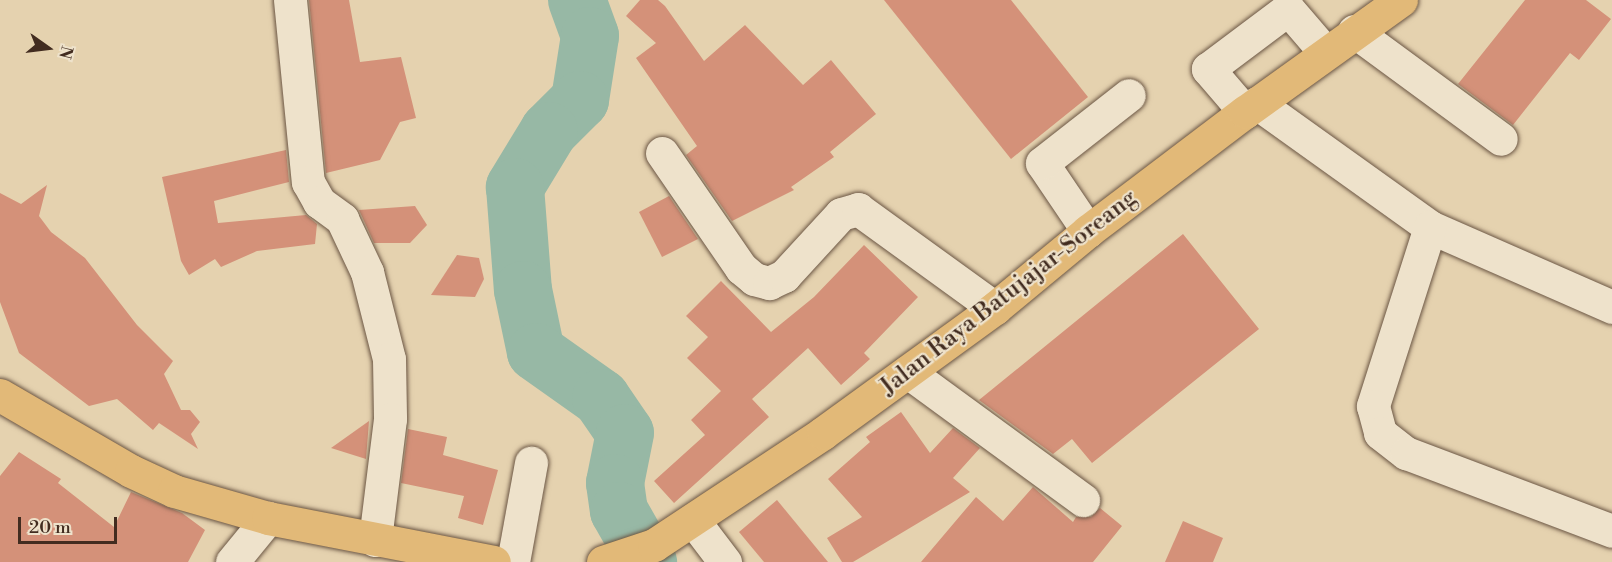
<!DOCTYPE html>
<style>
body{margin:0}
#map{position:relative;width:1612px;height:562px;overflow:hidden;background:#e5d2af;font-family:"Libre Bodoni",serif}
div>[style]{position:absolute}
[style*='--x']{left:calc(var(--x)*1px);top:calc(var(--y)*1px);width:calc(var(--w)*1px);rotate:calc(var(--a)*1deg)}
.river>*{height:58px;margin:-29px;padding:0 29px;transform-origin:29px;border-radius:29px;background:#97b8a5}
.building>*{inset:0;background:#d49179}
.roads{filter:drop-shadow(0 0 2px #6b5644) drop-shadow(0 0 2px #6b5644)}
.minor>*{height:33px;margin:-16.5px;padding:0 16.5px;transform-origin:16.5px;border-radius:16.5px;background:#eee2cb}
.highway>*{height:33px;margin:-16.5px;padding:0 16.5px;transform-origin:16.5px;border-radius:16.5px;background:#e2b978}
span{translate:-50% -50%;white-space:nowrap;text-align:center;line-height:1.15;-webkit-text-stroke:4.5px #eee2cb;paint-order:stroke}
.street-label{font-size:24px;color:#422c20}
.north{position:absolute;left:18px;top:18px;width:60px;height:60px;-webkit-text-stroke:4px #eee2cb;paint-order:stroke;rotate:104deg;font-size:16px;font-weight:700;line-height:24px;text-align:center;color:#422c20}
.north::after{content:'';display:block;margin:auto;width:21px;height:27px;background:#422c20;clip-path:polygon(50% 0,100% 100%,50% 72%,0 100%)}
.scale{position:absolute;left:18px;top:517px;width:99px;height:27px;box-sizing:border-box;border:3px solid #422c20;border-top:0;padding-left:8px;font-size:18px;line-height:21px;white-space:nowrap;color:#422c20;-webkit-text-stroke:4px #eee2cb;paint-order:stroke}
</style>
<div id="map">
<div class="river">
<i style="--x:577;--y:0;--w:38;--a:70"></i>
<i style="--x:590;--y:36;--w:65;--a:98.9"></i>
<i style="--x:580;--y:100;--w:44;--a:135"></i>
<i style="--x:549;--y:131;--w:66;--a:121.3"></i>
<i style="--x:515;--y:187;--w:103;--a:85.6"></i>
<i style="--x:523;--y:290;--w:63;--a:78.2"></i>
<i style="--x:536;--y:352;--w:80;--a:35.3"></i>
<i style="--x:601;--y:398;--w:42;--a:55.6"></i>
<i style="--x:625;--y:433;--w:51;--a:101.3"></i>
<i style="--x:615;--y:483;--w:28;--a:82"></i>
<i style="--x:619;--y:511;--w:59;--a:60.4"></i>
</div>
<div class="building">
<i style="clip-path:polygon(309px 0,349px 0,360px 62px,401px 57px,416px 118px,400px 122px,380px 160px,326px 173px)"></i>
<i style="clip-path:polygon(640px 0,658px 0,665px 6px,704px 61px,745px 25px,803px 85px,831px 60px,876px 114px,830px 152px,834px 157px,791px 187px,794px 190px,732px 221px,686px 155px,697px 146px,636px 58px,656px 43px,626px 16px)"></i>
<i style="clip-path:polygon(884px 0,1011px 0,1088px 97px,1011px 159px)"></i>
<i style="clip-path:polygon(1525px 0,1586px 0,1611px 19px,1579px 60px,1570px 53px,1513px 125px,1458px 84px)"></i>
<i style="clip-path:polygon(286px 150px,289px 182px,214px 201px,218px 223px,306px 215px,317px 224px,315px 244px,257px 251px,221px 267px,215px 259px,189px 275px,181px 261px,162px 177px)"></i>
<i style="clip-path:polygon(47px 185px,39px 216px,51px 232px,85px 258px,137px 325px,173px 361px,164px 374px,181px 410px,190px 410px,200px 422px,191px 434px,198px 449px,159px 423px,153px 430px,117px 399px,89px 406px,19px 353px,0 302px,0 193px,21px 204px)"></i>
<i style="clip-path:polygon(669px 196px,698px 239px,662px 257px,639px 212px)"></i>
<i style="clip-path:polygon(415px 206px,427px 225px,410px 243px,374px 243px,359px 210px)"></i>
<i style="clip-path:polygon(1183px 234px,1259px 329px,1092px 463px,1072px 439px,1053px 454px,979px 400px)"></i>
<i style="clip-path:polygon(864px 245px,918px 297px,864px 353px,870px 359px,841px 385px,808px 348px,752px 399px,769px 417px,674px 503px,654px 481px,705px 435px,691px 420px,721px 391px,687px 358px,708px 337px,686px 316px,721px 281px,771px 332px,814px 297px)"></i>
<i style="clip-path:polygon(457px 255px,479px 258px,484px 279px,475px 297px,431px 295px)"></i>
<i style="clip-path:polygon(901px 412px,930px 453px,953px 428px,980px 448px,953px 478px,970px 492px,853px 562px,842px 562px,827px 538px,862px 517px,828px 479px,870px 442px,866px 437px)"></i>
<i style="clip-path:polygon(369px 421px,366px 459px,331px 448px)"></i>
<i style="clip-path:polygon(408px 429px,447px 437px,443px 455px,498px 470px,483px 525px,458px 518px,464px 496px,401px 483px)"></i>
<i style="clip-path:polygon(19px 452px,61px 479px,58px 483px,114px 527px,131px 492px,182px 513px,205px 530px,188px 562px,0 562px,0 476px)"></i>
<i style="clip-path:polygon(1033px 487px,1073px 522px,1076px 517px,1091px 517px,1100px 508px,1122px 526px,1093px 562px,921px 562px,976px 497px,1003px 521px)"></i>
<i style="clip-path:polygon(777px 500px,828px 562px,764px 562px,739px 532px)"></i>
<i style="clip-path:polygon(1183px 521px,1223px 538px,1213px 562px,1165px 562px)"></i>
</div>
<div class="roads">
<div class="minor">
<i style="--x:290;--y:0;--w:183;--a:84.4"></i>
<i style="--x:308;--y:182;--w:23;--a:61"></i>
<i style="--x:319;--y:202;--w:29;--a:36"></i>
<i style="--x:342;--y:219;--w:59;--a:64.7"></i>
<i style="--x:367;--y:272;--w:90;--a:75.8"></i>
<i style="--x:389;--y:359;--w:60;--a:89"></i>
<i style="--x:390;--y:419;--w:122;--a:97.1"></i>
<i style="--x:1354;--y:31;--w:182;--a:36.3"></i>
<i style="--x:1257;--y:103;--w:213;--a:35.6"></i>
<i style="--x:1430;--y:227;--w:199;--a:23.7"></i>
<i style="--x:1245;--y:112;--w:57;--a:-130.7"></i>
<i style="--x:1208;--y:69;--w:100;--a:-36.9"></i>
<i style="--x:1288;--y:9;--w:57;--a:49.3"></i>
<i style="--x:662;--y:153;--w:140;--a:55.5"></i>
<i style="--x:741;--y:268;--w:17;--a:40"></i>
<i style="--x:754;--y:279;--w:16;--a:15"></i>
<i style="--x:769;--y:283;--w:17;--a:-25"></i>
<i style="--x:784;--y:276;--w:84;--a:-47.4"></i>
<i style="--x:841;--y:214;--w:18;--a:-16"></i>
<i style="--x:858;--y:209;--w:169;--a:35.9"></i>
<i style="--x:1430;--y:227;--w:188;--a:107.7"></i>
<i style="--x:1373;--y:406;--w:28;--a:75"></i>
<i style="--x:1380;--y:433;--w:33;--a:38"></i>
<i style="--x:1406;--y:453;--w:220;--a:20.7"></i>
<i style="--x:1088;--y:231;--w:82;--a:-124.1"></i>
<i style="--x:1042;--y:163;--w:110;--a:-38"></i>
<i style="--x:908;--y:372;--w:217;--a:36.2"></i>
<i style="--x:693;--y:520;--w:53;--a:52.7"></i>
<i style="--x:232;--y:562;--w:57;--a:-50.7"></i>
<i style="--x:513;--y:562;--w:101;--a:-79.7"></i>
</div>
<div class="highway">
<i style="--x:0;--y:395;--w:151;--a:30.1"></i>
<i style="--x:131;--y:471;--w:47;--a:24.9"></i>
<i style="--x:174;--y:491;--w:98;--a:16"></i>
<i style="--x:268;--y:518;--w:230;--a:11"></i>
<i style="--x:603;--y:562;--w:54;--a:-18.4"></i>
<i style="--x:654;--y:545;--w:203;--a:-33.5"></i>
<i style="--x:823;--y:433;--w:213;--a:-36"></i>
<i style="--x:995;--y:308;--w:121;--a:-39.6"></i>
<i style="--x:1088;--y:231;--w:197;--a:-37.2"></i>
<i style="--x:1245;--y:112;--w:192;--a:-35.7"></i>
</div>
</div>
<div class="street-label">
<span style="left:1009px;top:293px;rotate:-38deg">Jalan Raya Batujajar-Soreang</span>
</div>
<div class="north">N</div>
<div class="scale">20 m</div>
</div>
